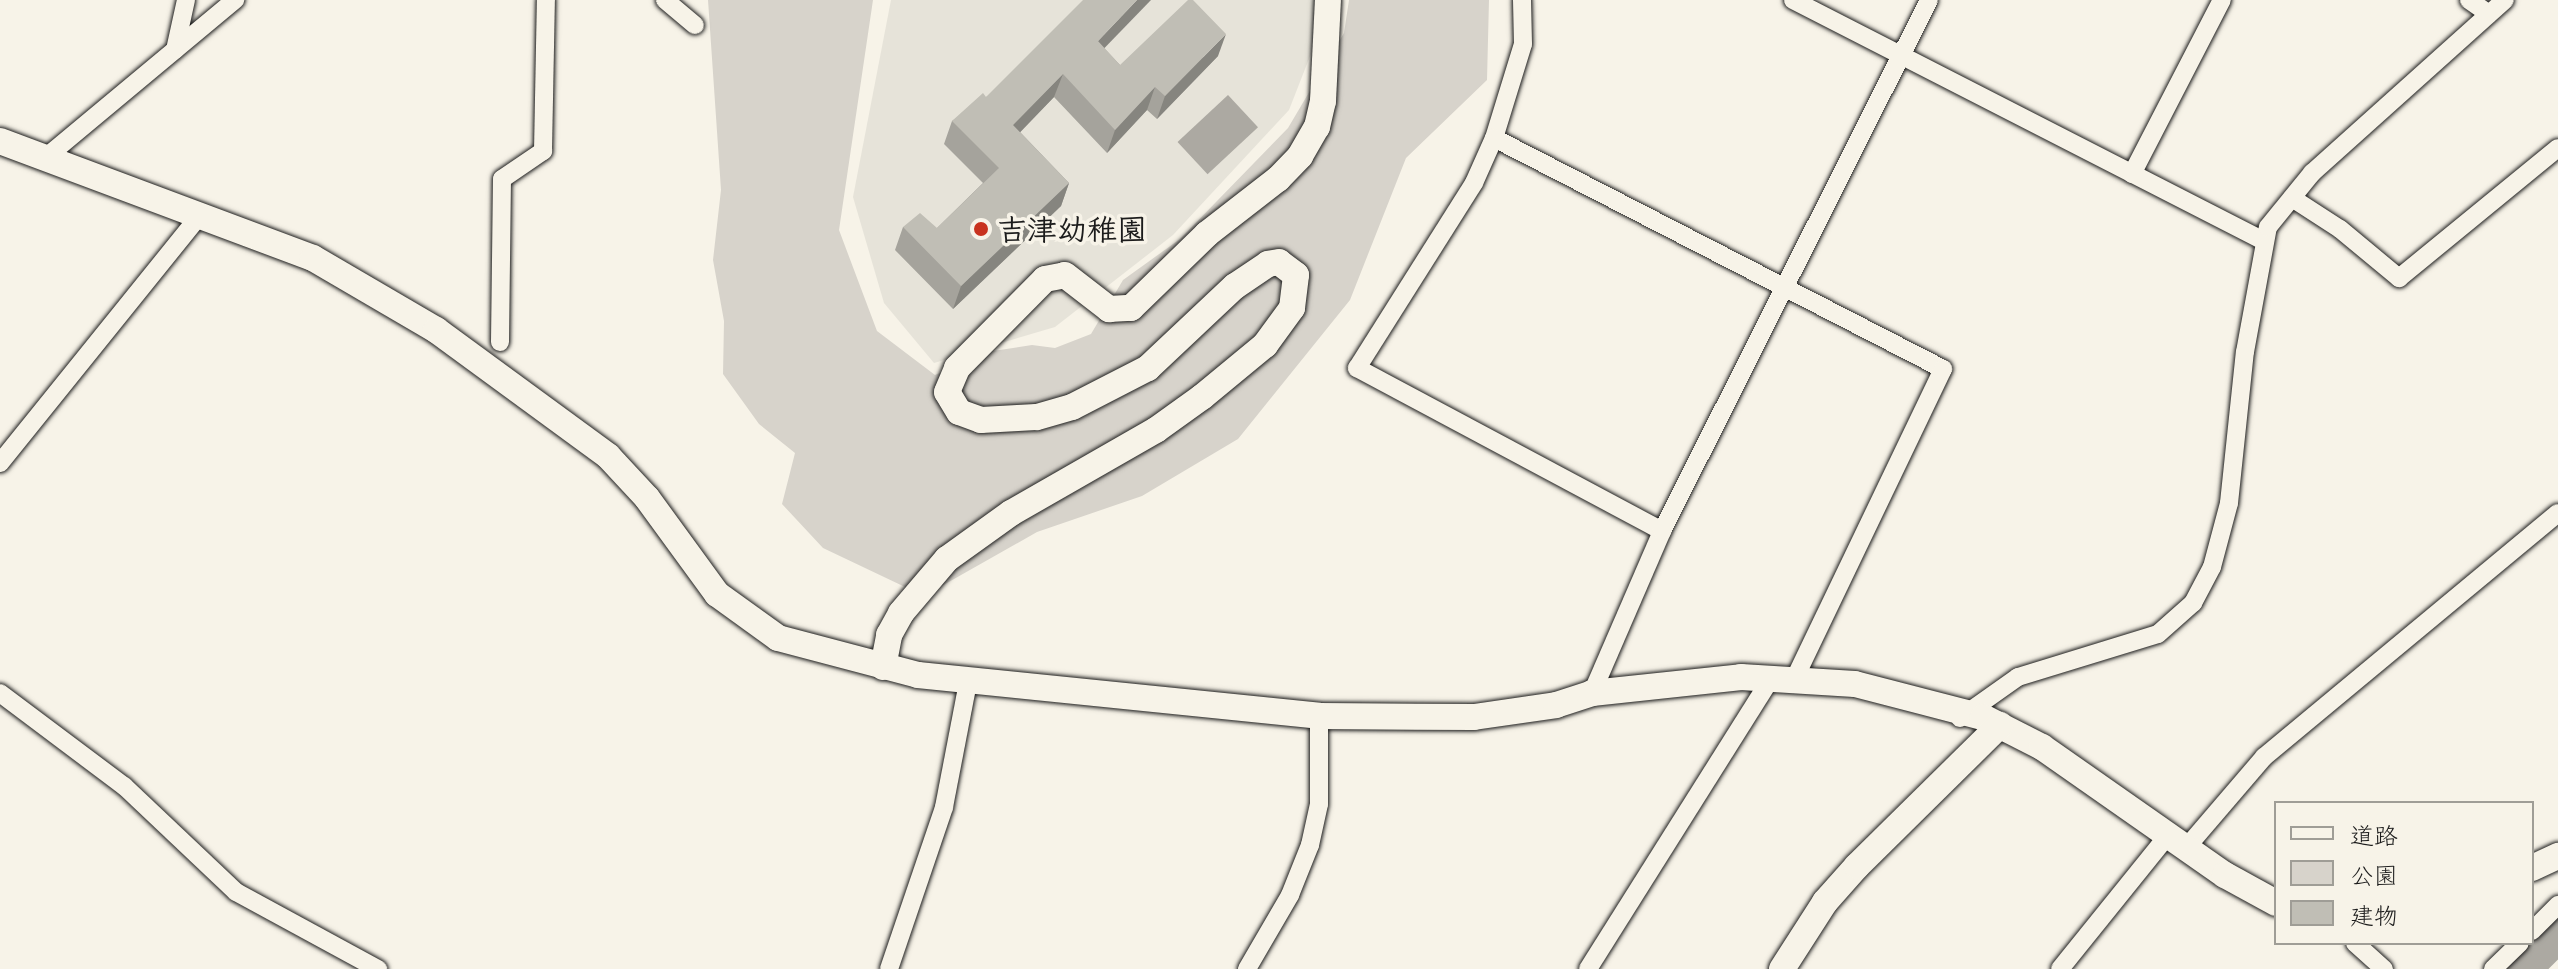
<!DOCTYPE html>
<meta charset="utf-8">
<style>
body{margin:0}
#map{position:relative;width:2558px;height:969px;overflow:hidden;background:#f7f3e8;font-family:"Patrick Hand","Klee One",sans-serif}
div>[style]{position:absolute}
[style*='--x']{left:calc(var(--x)*1px);top:calc(var(--y)*1px);width:calc(var(--w)*1px);rotate:calc(var(--a)*1deg)}
.built>*{inset:0;background:#e6e3d9}
.green>*{inset:0;background:#d7d3cb}
.water>*{inset:0;background:#aca9a2;transform-origin:0 0}
.river>*{height:36px;margin:-18px;padding:0 18px;transform-origin:18px;border-radius:18px;background:#aca9a2}
.roads{filter:drop-shadow(0 0 2px #1c1c1c) drop-shadow(0 0 2px #1c1c1c)}
.street>*{height:18px;margin:-9px;padding:0 9px;transform-origin:9px;border-radius:9px;background:#f7f3e8}
.secondary>*{height:26px;margin:-13px;padding:0 13px;transform-origin:13px;border-radius:13px;background:#f7f3e8}
.wall>*{inset:0;background:#a5a39c}
.shaded-wall>*{inset:0;background:#86857f}
.building>*{inset:0;background:#c0beb5}
.dots>*{width:22px;height:22px;translate:-50% -50%;box-sizing:border-box;border:4px solid #f7f3e8;border-radius:50%}
span{translate:-50% -50%;white-space:nowrap;text-align:center;line-height:1.15;-webkit-text-stroke:7px #f7f3e8;paint-order:stroke}
.poi-label{font-size:30px;color:#1c1c1c;font-weight:700}
.left{translate:0 -50%;text-align:left}
.legend{position:absolute;left:2274px;top:801px;width:260px;height:144px;box-sizing:border-box;background:#f7f3e8;border:2px solid #9f9d96;margin:0;padding:10px 14px;list-style:none;font-size:24px;color:#1c1c1c}
.legend li{display:flex;align-items:center;gap:16px;height:40px}
.legend b{width:40px;border:2px solid #9f9d96}
</style>
<div id="map">
<div class="built">
<i style="clip-path:polygon(891px 0,1332px 0,1289px 110px,1173px 235px,1055px 327px,934px 363px,884px 303px,853px 197px)"></i>
</div>
<div class="green">
<i style="clip-path:polygon(708px 0,873px 0,839px 230px,877px 331px,935px 375px,993px 351px,1032px 345px,1055px 348px,1091px 334px,1123px 280px,1180px 239px,1288px 128px,1344px 33px,1349px 0,1489px 0,1487px 80px,1406px 158px,1350px 300px,1238px 439px,1142px 496px,1037px 532px,924px 596px,823px 548px,782px 504px,795px 453px,759px 424px,723px 374px,724px 321px,713px 260px,721px 190px)"></i>
<i style="clip-path:polygon(2558px 918px,2558px 957px,2537px 940px)"></i>
</div>
<div class="water">
<i style="left:1228px;top:95px;width:44px;height:69px;rotate:47deg"></i>
</div>
<div class="river">
<i style="--x:2523;--y:969;--w:49;--a:-45"></i>
</div>
<div class="roads">
<div class="street">
<i style="--x:665;--y:0;--w:39;--a:40"></i>
<i style="--x:1522;--y:0;--w:44;--a:88.7"></i>
<i style="--x:1523;--y:44;--w:98;--a:107.1"></i>
<i style="--x:1494;--y:138;--w:49;--a:114"></i>
<i style="--x:1474;--y:183;--w:219;--a:122.3"></i>
<i style="--x:1357;--y:368;--w:346;--a:28.1"></i>
<i style="--x:1793;--y:0;--w:529;--a:27.1"></i>
<i style="--x:2469;--y:0;--w:24;--a:35"></i>
<i style="--x:175;--y:50;--w:51;--a:-77.6"></i>
<i style="--x:1494;--y:138;--w:505;--a:27.22"></i>
<i style="--x:1943;--y:369;--w:343;--a:115.6"></i>
<i style="--x:44;--y:159;--w:249;--a:-39.8"></i>
<i style="--x:2132;--y:174;--w:196;--a:-62.7"></i>
<i style="--x:2292;--y:198;--w:57;--a:32.9"></i>
<i style="--x:2340;--y:229;--w:77;--a:39.7"></i>
<i style="--x:2399;--y:278;--w:205;--a:-39.3"></i>
<i style="--x:500;--y:342;--w:163;--a:-89.3"></i>
<i style="--x:502;--y:179;--w:50;--a:-34.3"></i>
<i style="--x:543;--y:151;--w:151;--a:-88.9"></i>
<i style="--x:0;--y:463;--w:320;--a:-51.1"></i>
<i style="--x:0;--y:693;--w:155;--a:36.9"></i>
<i style="--x:124;--y:786;--w:154;--a:43.4"></i>
<i style="--x:236;--y:892;--w:162;--a:28.5"></i>
<i style="--x:1592;--y:693;--w:176;--a:-66.6"></i>
<i style="--x:1662;--y:531;--w:594;--a:-63.31"></i>
<i style="--x:1960;--y:718;--w:71;--a:-35.3"></i>
<i style="--x:2018;--y:677;--w:146;--a:-17.1"></i>
<i style="--x:2158;--y:634;--w:47;--a:-41.5"></i>
<i style="--x:2193;--y:603;--w:41;--a:-62.2"></i>
<i style="--x:2212;--y:567;--w:66;--a:-75.1"></i>
<i style="--x:2229;--y:503;--w:152;--a:-84"></i>
<i style="--x:2245;--y:352;--w:127;--a:-79.6"></i>
<i style="--x:2268;--y:227;--w:70;--a:-50.8"></i>
<i style="--x:2312;--y:173;--w:259;--a:-41.9"></i>
<i style="--x:2186;--y:848;--w:120;--a:-49.4"></i>
<i style="--x:2264;--y:757;--w:382;--a:-39.7"></i>
<i style="--x:2532;--y:931;--w:37;--a:-45"></i>
<i style="--x:2355;--y:943;--w:39;--a:42"></i>
<i style="--x:889;--y:969;--w:171;--a:-71.2"></i>
<i style="--x:944;--y:807;--w:127;--a:-79.1"></i>
<i style="--x:1247;--y:969;--w:86;--a:-59.8"></i>
<i style="--x:1290;--y:895;--w:54;--a:-68.2"></i>
<i style="--x:1310;--y:845;--w:42;--a:-77.6"></i>
<i style="--x:1319;--y:804;--w:88;--a:-90"></i>
<i style="--x:1588;--y:969;--w:345;--a:-57.8"></i>
<i style="--x:2060;--y:969;--w:172;--a:-51.1"></i>
<i style="--x:2493;--y:969;--w:37;--a:-44"></i>
</div>
<div class="secondary">
<i style="--x:0;--y:141;--w:334;--a:20.5"></i>
<i style="--x:313;--y:258;--w:143;--a:30.3"></i>
<i style="--x:436;--y:330;--w:213;--a:36.2"></i>
<i style="--x:608;--y:456;--w:57;--a:47.1"></i>
<i style="--x:647;--y:498;--w:119;--a:53.9"></i>
<i style="--x:717;--y:594;--w:75;--a:35.8"></i>
<i style="--x:778;--y:638;--w:145;--a:14.8"></i>
<i style="--x:918;--y:675;--w:403;--a:5.8"></i>
<i style="--x:1319;--y:716;--w:155;--a:0.4"></i>
<i style="--x:1474;--y:717;--w:83;--a:-8.3"></i>
<i style="--x:1556;--y:705;--w:38;--a:-18"></i>
<i style="--x:1592;--y:693;--w:150;--a:-6.1"></i>
<i style="--x:1741;--y:677;--w:114;--a:3.5"></i>
<i style="--x:1855;--y:684;--w:132;--a:14.5"></i>
<i style="--x:1983;--y:717;--w:66;--a:27"></i>
<i style="--x:2042;--y:747;--w:223;--a:35"></i>
<i style="--x:2225;--y:875;--w:58;--a:28.8"></i>
<i style="--x:883;--y:667;--w:33;--a:-79"></i>
<i style="--x:889;--y:635;--w:25;--a:-61"></i>
<i style="--x:901;--y:613;--w:71;--a:-49.6"></i>
<i style="--x:947;--y:559;--w:79;--a:-35.7"></i>
<i style="--x:1011;--y:513;--w:167;--a:-29.8"></i>
<i style="--x:1156;--y:430;--w:57;--a:-35.7"></i>
<i style="--x:1202;--y:397;--w:82;--a:-39.5"></i>
<i style="--x:1265;--y:345;--w:46;--a:-53.9"></i>
<i style="--x:1292;--y:308;--w:33;--a:-83"></i>
<i style="--x:1296;--y:275;--w:21;--a:-143"></i>
<i style="--x:1279;--y:262;--w:11;--a:170"></i>
<i style="--x:1268;--y:264;--w:40;--a:146"></i>
<i style="--x:1235;--y:286;--w:120;--a:136.7"></i>
<i style="--x:1148;--y:368;--w:85;--a:152.8"></i>
<i style="--x:1072;--y:407;--w:37;--a:164"></i>
<i style="--x:1036;--y:417;--w:55;--a:176.9"></i>
<i style="--x:981;--y:420;--w:23;--a:-160"></i>
<i style="--x:959;--y:412;--w:23;--a:-121"></i>
<i style="--x:947;--y:392;--w:26;--a:-67"></i>
<i style="--x:957;--y:368;--w:125;--a:-45.3"></i>
<i style="--x:1045;--y:279;--w:20;--a:-11"></i>
<i style="--x:1065;--y:275;--w:56;--a:37.7"></i>
<i style="--x:1109;--y:309;--w:22;--a:-3"></i>
<i style="--x:1131;--y:308;--w:106;--a:-44.2"></i>
<i style="--x:1207;--y:234;--w:90;--a:-37.8"></i>
<i style="--x:1278;--y:179;--w:32;--a:-46"></i>
<i style="--x:1300;--y:156;--w:34;--a:-60"></i>
<i style="--x:1317;--y:127;--w:27;--a:-77"></i>
<i style="--x:1323;--y:101;--w:101;--a:-87.2"></i>
<i style="--x:2532;--y:868;--w:29;--a:-25"></i>
<i style="--x:1782;--y:969;--w:80;--a:-57.3"></i>
<i style="--x:1825;--y:902;--w:48;--a:-48.4"></i>
<i style="--x:1857;--y:866;--w:201;--a:-44.6"></i>
</div>
</div>
<div class="wall">
<i style="clip-path:polygon(1104px 48px,1120px 65px,1218px 56px,1157px 119px,1147px 110px,1107px 153px,1054px 97px,1020px 132px,1069px 183px,1061px 206px,953px 309px,895px 250px,903px 227px,937px 228px,983px 183px,944px 144px,952px 121px,986px 97px)"></i>
</div>
<div class="shaded-wall">
<i style="clip-path:polygon(1137px 0,1151px 0,1089px 64px,1098px 41px)"></i>
<i style="clip-path:polygon(1226px 34px,1218px 56px,1157px 119px,1165px 96px)"></i>
<i style="clip-path:polygon(1063px 74px,1054px 97px,1005px 148px,1013px 125px)"></i>
<i style="clip-path:polygon(1155px 87px,1147px 110px,1107px 153px,1115px 130px)"></i>
<i style="clip-path:polygon(1069px 183px,1061px 206px,953px 309px,961px 286px)"></i>
</div>
<div class="building">
<i style="clip-path:polygon(1083px 0,1137px 0,1098px 41px,1120px 65px,1188px 0,1193px 0,1226px 34px,1165px 96px,1155px 87px,1115px 130px,1063px 74px,1013px 125px,1069px 183px,961px 286px,903px 227px,920px 213px,937px 228px,999px 168px,952px 121px,983px 93px,986px 97px)"></i>
</div>
<div class="dots">
<i style="left:981px;top:229px;background:#c8321e"></i>
</div>
<div class="poi-label">
<span class="left" style="left:997px;top:229px">吉津幼稚園</span>
</div>
<ul class="legend">
<li><b style="height:10px;background:#f7f3e8"></b>道路</li>
<li><b style="height:22px;background:#d7d3cb"></b>公園</li>
<li><b style="height:22px;background:#c0beb5"></b>建物</li>
</ul>
</div>
